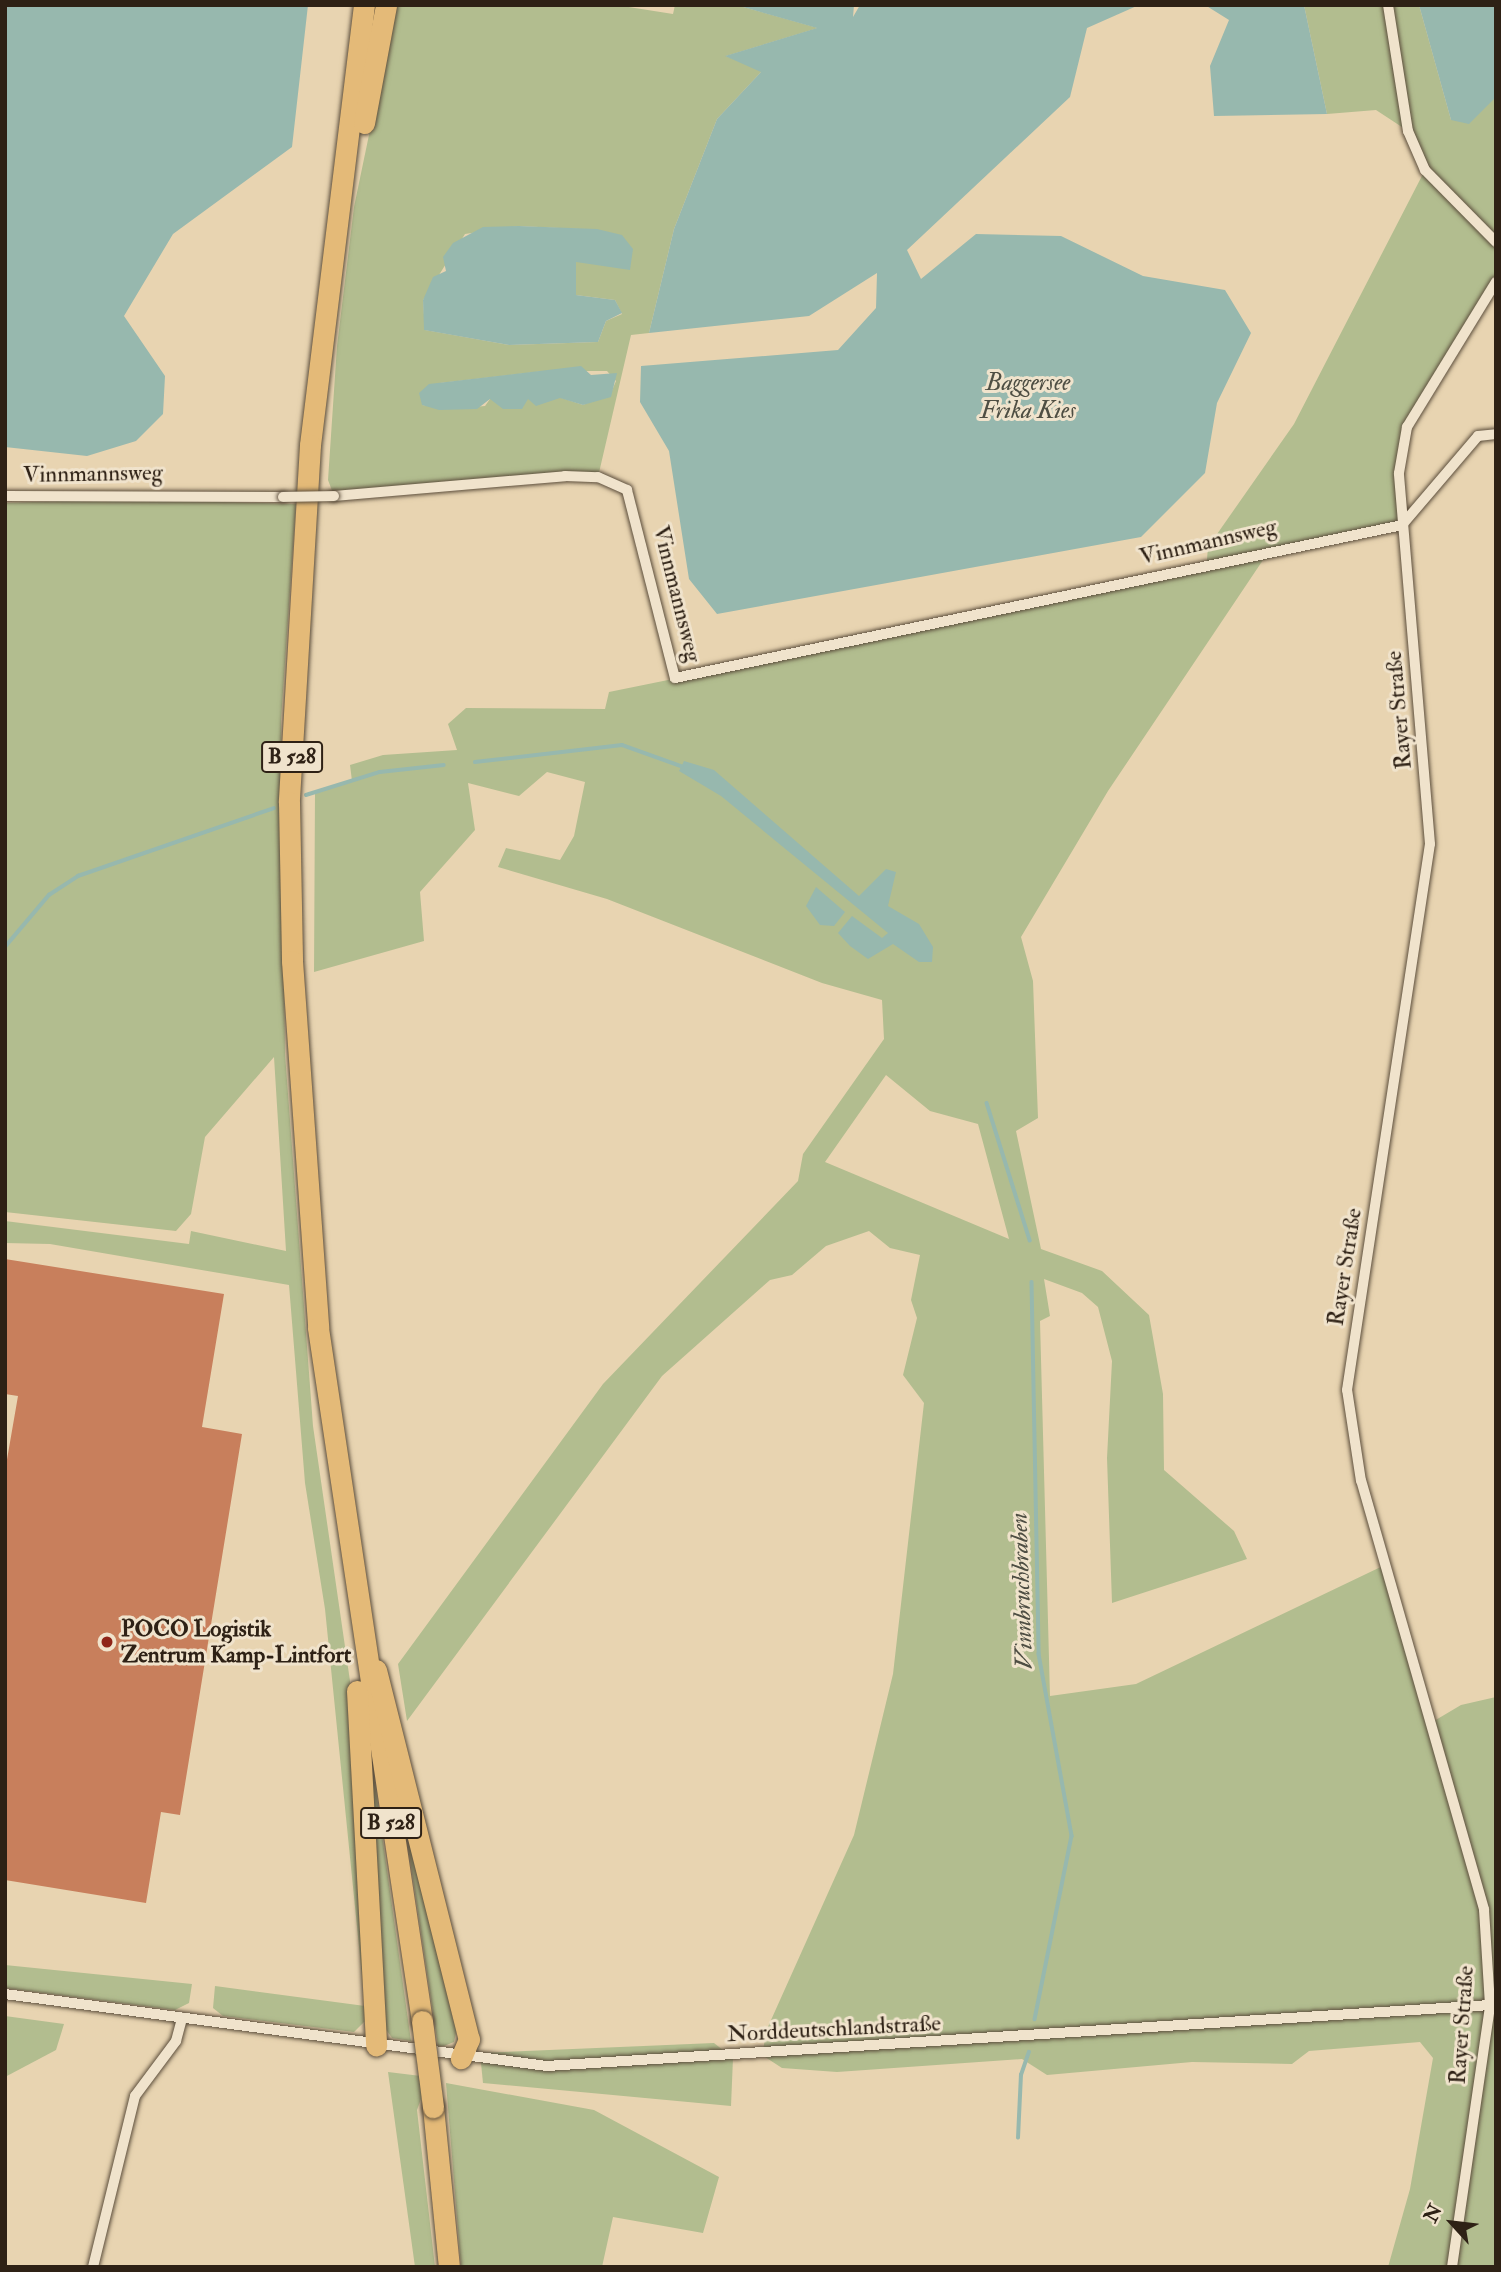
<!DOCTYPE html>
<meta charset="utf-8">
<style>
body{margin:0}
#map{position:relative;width:1501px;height:2272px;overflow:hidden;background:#e8d4b1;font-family:"IM FELL Double Pica",serif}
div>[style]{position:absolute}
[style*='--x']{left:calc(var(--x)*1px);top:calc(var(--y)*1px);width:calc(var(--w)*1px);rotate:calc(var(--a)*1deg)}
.green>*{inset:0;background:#b2bd8f}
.water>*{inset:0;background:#97b8ae}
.stream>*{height:3.5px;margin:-1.75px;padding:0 1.75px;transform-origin:1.75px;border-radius:1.75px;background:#97b8ae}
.building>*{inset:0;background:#c87f5c}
.roads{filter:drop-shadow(0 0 2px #5c4e3c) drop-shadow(0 0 2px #5c4e3c)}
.street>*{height:10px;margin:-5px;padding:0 5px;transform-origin:5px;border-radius:5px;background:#f0e3cc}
.highway>*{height:21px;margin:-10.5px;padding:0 10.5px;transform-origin:10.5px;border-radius:10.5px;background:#e4ba78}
.bridges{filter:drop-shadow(0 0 2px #5c4e3c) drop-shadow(0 0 2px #5c4e3c)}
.street-bridge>*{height:10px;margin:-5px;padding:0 5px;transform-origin:5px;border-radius:5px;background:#f0e3cc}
.highway-bridge>*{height:21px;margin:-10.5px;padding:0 10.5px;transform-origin:10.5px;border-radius:10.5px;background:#e4ba78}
.dots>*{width:19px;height:19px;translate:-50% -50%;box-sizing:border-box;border:4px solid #f0e3cc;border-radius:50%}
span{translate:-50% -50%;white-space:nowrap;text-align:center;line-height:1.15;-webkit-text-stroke:6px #f0e3cc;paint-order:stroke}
.shield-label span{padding:2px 5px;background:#f0e3cc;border:2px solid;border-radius:5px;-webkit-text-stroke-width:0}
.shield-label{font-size:21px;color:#2e2115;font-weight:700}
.street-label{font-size:23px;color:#2e2115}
.poi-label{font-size:23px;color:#2e2115;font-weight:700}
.left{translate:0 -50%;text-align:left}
.water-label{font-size:24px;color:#4e4e43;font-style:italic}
.frame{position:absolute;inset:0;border:7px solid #2e2115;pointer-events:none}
.north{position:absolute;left:1417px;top:2188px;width:70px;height:70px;-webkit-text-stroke:5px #f0e3cc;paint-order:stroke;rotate:297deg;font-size:19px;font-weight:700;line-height:28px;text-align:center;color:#2e2115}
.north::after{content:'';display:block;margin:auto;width:24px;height:32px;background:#2e2115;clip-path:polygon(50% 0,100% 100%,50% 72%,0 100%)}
</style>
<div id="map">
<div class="green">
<i style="clip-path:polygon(evenodd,396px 5px,616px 5px,673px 14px,675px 5px,736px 5px,818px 28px,726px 56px,762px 71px,717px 119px,674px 229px,649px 333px,631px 335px,598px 477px,334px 496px,328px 480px,337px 346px,354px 207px,396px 5px,519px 226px,579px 229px,597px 264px,576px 261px,576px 295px,615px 300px,622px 314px,606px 321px,598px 342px,509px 345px,425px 330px,423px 300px,465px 234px,519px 226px,396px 5px,544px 371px,607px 371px,616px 381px,611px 393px,583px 405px,559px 397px,490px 399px,485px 406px,452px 409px,422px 405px,440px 383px,544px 371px)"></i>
<i style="clip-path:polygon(evenodd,1304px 5px,1419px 5px,1451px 120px,1496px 97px,1496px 282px,1407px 427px,1399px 473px,1402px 525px,1263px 560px,1108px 791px,1021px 937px,1033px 981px,1038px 1118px,1016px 1131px,1041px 1249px,1102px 1271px,1149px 1315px,1163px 1394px,1164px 1470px,1234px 1531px,1247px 1559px,1112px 1603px,1107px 1458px,1112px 1361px,1098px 1307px,1082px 1293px,1044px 1279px,1050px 1316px,1040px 1321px,1050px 1696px,1136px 1684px,1389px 1563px,1434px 1721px,1461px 1705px,1496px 1697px,1496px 2267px,1388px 2267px,1410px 2189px,1433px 2058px,1420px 2042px,1309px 2051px,1292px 2064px,1192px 2062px,1047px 2075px,1022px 2059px,837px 2072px,782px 2068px,762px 2055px,767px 2029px,854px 1835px,893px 1674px,924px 1403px,903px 1375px,917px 1318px,911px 1300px,920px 1255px,890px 1248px,869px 1231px,826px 1246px,792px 1275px,770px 1280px,662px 1376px,407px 1721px,398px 1664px,603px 1384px,798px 1181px,803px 1154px,884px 1039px,882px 1000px,822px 983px,607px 899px,498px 867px,506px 848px,560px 860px,574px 836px,585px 782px,547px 772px,519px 796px,468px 783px,475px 830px,420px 892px,424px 941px,314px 972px,315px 792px,352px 781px,350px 765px,383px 755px,457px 750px,448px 724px,466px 708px,605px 709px,609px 692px,1206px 571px,1208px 547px,1294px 424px,1425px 170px,1408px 131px,1376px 110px,1327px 114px,1304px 5px,886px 1075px,930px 1111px,978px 1124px,1009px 1239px,825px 1162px,886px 1075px)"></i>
<i style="clip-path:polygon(116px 499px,296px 504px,281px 720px,285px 1054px,313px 1426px,350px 1681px,368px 2018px,354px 2032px,223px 2016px,213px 2008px,215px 1986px,365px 2006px,325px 1609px,305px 1483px,289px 1285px,50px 1244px,5px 1243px,5px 1221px,189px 1244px,191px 1231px,286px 1251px,274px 1057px,205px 1137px,191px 1214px,176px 1231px,5px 1212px,5px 503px)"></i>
<i style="clip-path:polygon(367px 1756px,371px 1756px,411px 2041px,392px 2038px,385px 2028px)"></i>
<i style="clip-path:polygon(402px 1805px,457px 2028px,454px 2042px,444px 2046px,438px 2046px)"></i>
<i style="clip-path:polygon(5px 1965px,192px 1984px,189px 2003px,175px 2010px,5px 1988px)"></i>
<i style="clip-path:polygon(5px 2016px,64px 2024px,56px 2050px,5px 2077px)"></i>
<i style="clip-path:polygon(714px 2043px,733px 2058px,731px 2106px,483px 2083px,480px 2053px)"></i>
<i style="clip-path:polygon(388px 2072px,429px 2077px,417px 2110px,435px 2267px,415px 2267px)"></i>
<i style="clip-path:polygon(446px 2083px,594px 2110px,719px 2177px,703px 2233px,613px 2217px,602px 2267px,461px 2267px)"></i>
</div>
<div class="water">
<i style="clip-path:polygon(5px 5px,308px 5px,292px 147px,173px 234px,124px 316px,165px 376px,163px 414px,136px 441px,87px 456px,5px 447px)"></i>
<i style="clip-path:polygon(736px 5px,854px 5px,853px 17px,860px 5px,1139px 5px,1087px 28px,1070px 97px,907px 250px,921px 279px,976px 234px,1061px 236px,1143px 276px,1225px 290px,1251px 333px,1217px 403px,1205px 473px,1141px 537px,717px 614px,689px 579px,669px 451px,640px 402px,641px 366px,838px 350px,876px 308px,877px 273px,809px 316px,649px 333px,674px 229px,717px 119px,761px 72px,725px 56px,817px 28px)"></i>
<i style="clip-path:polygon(1205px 5px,1304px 5px,1327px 114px,1214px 116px,1210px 66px,1229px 20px)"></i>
<i style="clip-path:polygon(1419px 5px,1496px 5px,1496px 97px,1469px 124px,1451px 120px)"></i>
<i style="clip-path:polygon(519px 226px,597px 229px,622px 235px,633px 249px,630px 270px,576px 262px,576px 295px,615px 300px,622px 313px,606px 321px,598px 342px,509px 345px,424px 330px,423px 300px,433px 277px,446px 271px,443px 257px,453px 243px,483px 227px)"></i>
<i style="clip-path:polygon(581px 366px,591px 375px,617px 373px,611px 397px,583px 405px,560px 398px,536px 406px,528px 399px,522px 409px,503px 409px,490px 399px,477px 409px,439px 410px,422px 405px,419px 393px,429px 384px)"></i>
<i style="clip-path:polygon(684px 761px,714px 770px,859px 896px,886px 869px,896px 872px,888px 906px,919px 924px,933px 947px,932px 962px,919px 962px,893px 944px,868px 959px,850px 946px,838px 933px,852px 916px,882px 938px,888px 933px,721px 796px,679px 771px)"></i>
<i style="clip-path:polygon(816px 887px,845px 912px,834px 926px,820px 925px,806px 906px)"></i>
</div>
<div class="stream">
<i style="--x:475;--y:762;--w:148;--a:-6.6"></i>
<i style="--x:622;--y:745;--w:63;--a:19.6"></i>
<i style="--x:306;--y:795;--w:77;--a:-17.3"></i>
<i style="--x:380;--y:772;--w:64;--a:-6.2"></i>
<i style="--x:5;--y:947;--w:68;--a:-49.8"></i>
<i style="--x:49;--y:895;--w:35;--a:-33"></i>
<i style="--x:78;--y:876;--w:207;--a:-19.1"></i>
<i style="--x:987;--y:1103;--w:144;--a:72.6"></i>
<i style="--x:1032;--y:1282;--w:372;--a:88.9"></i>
<i style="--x:1039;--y:1654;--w:185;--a:79.7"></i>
<i style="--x:1072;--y:1836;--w:187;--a:101.4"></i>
<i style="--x:1018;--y:2138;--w:63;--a:-87.3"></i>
<i style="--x:1021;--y:2075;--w:24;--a:-71"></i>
</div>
<div class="building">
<i style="clip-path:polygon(5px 1259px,224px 1294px,202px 1427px,242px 1434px,180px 1815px,161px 1812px,146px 1903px,5px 1880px,5px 1471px,18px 1396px,5px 1394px)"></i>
</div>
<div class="roads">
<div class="street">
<i style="--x:1388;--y:5;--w:128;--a:81"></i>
<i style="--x:1408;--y:131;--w:43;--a:66.4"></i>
<i style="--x:1425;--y:170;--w:101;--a:45.4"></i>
<i style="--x:5;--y:496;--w:278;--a:0.2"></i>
<i style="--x:334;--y:496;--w:232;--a:-4.9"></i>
<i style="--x:565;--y:476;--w:33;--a:2"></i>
<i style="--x:598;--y:477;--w:32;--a:24"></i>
<i style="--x:627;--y:490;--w:194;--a:75.7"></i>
<i style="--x:675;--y:678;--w:743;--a:-11.88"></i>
<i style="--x:1402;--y:525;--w:117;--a:-49.5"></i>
<i style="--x:1478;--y:436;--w:18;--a:-6"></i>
<i style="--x:5;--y:1994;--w:547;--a:7.57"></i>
<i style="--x:547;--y:2066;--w:945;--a:-3.7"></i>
<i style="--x:93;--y:2267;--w:176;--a:-76.2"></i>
<i style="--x:135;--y:2096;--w:69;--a:-53.3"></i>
<i style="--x:176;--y:2041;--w:24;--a:-75"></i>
<i style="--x:1452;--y:2267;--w:265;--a:-81.7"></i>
<i style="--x:1490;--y:2005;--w:96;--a:-93.6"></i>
<i style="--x:1484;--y:1909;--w:445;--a:-106"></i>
<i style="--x:1361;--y:1481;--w:92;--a:-98.7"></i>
<i style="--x:1347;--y:1390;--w:552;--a:-81.36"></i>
<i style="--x:1430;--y:844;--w:372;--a:-94.8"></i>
<i style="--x:1399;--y:473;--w:47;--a:-80.1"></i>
<i style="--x:1407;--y:427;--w:170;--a:-58.5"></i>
</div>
<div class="highway">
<i style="--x:364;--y:5;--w:443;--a:97"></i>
<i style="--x:310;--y:445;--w:358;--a:93.4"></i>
<i style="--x:289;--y:802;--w:159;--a:88.9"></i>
<i style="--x:292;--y:961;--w:368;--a:85.9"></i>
<i style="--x:318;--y:1328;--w:701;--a:81.47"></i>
<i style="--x:364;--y:123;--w:120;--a:-79.4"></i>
<i style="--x:376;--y:1670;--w:381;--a:75.9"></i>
<i style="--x:469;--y:2039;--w:21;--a:113"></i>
<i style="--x:357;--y:1691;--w:355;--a:86.9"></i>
<i style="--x:433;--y:2107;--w:161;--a:84.3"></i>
</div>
</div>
<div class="bridges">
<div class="street-bridge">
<i style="--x:283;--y:497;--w:51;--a:-1.1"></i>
</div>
<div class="highway-bridge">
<i style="--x:422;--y:2021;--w:87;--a:82.7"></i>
</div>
</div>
<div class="dots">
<i style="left:107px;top:1642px;background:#8f2418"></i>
</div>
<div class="shield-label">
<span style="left:292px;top:757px">B 528</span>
<span style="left:391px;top:1823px">B 528</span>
</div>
<div class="street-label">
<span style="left:93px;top:474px;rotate:-1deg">Vinnmannsweg</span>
<span style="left:1208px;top:542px;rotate:-13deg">Vinnmannsweg</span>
<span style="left:677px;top:594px;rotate:76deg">Vinnmannsweg</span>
<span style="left:1399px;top:710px;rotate:-95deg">Rayer Straße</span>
<span style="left:1345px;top:1267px;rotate:-81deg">Rayer Straße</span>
<span style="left:1462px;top:2025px;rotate:-86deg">Rayer Straße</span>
<span style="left:834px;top:2029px;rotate:-3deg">Norddeutschlandstraße</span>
</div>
<div class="poi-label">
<span class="left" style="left:121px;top:1642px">POCO Logistik<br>Zentrum Kamp-Lintfort</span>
</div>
<div class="water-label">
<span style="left:1028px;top:397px">Baggersee<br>Frika Kies</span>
<span style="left:1022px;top:1591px;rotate:-92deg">Vinnbruchbraben</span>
</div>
<div class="frame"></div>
<div class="north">N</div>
</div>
